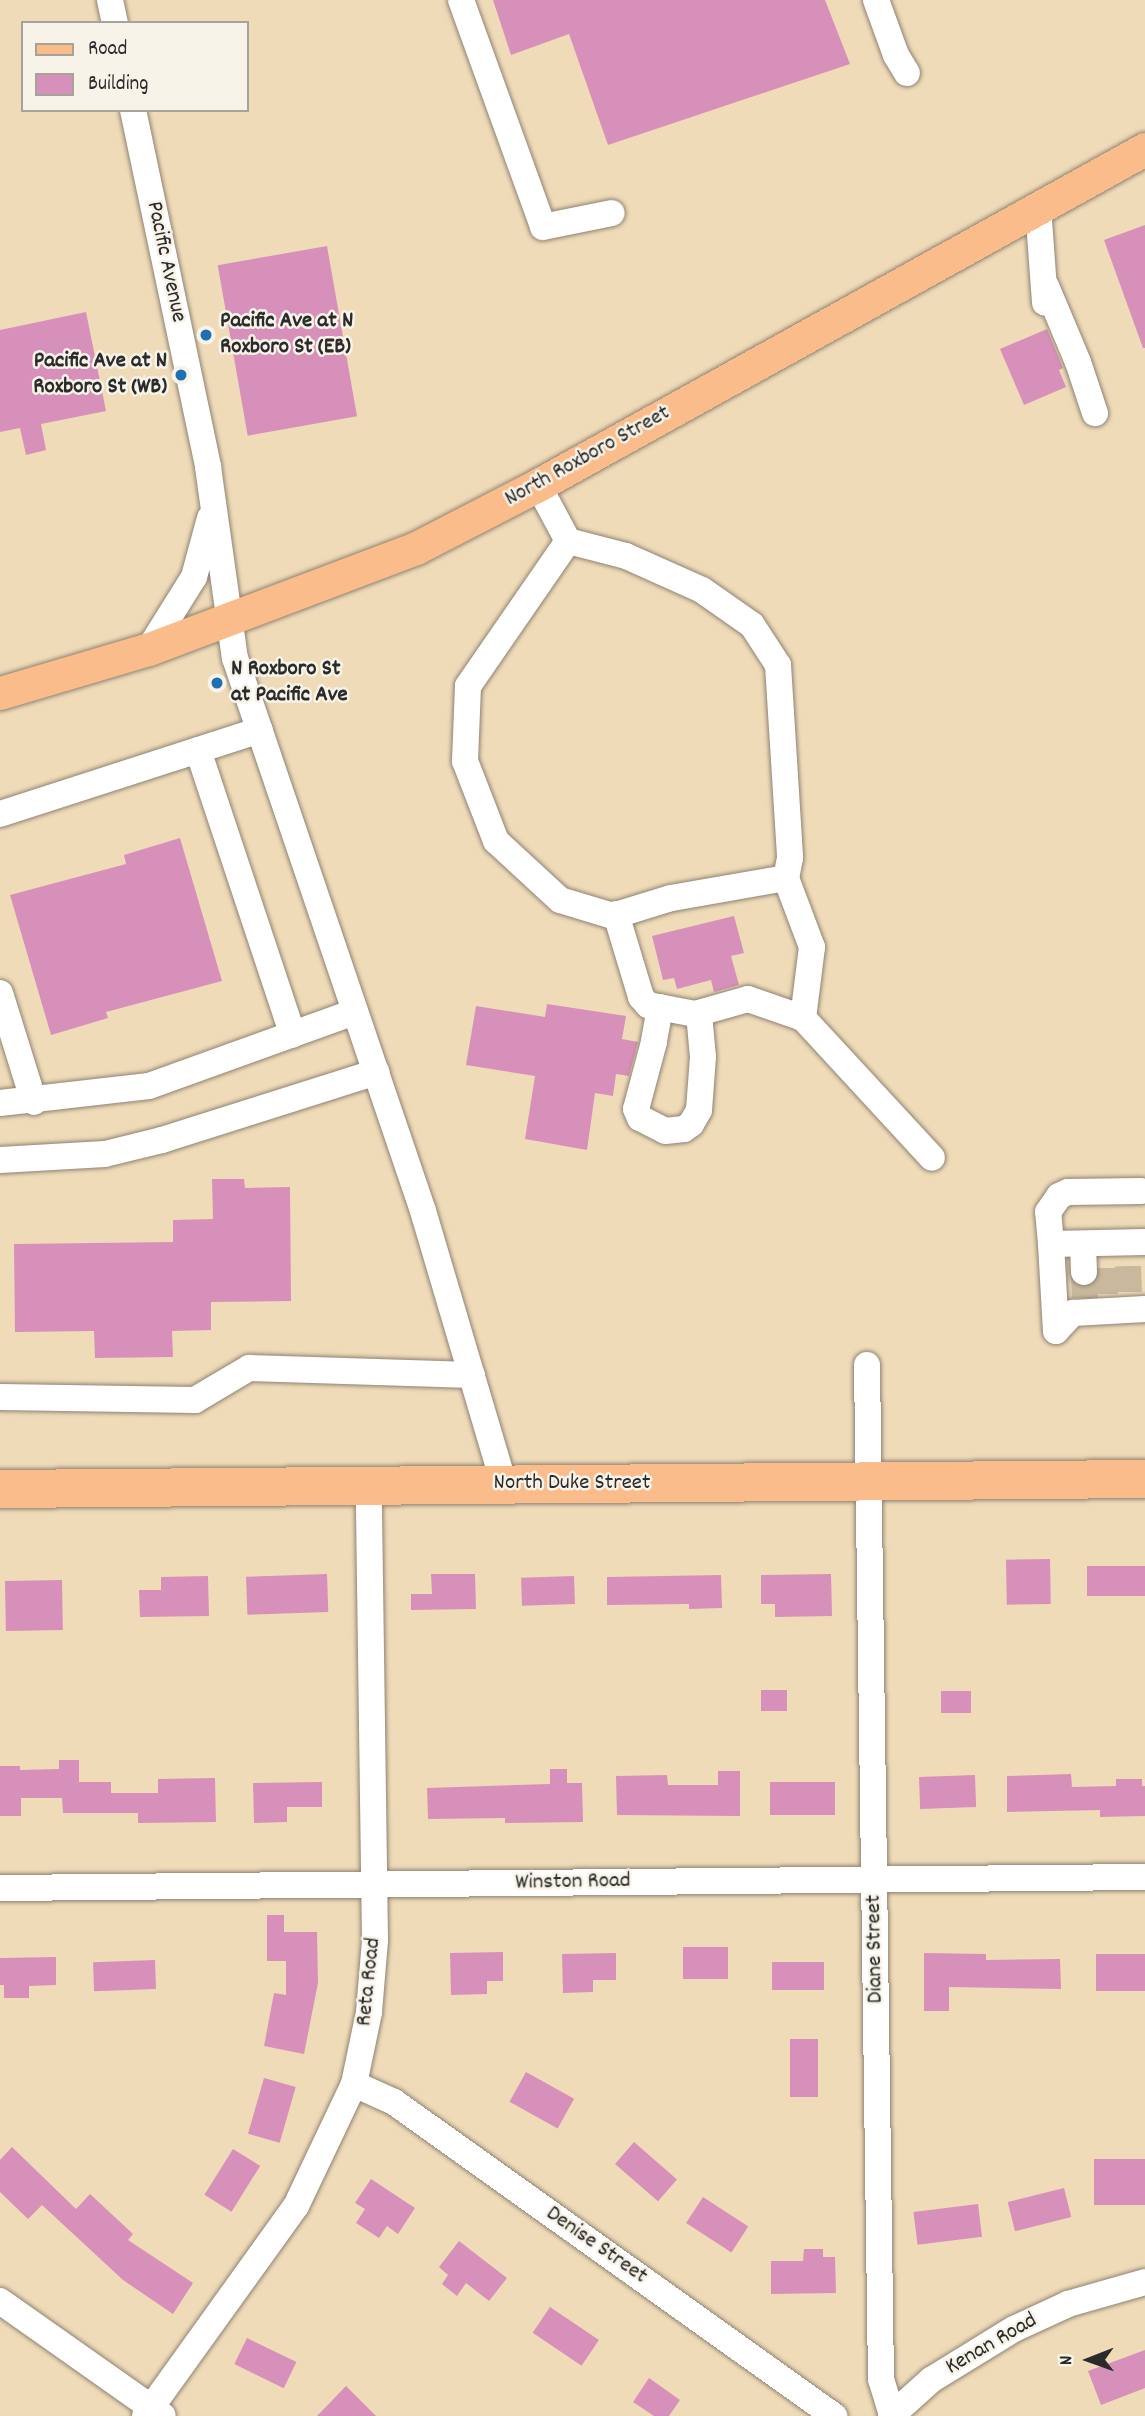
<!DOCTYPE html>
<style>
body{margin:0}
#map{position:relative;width:1145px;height:2416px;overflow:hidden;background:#f0dbb9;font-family:Dekko,sans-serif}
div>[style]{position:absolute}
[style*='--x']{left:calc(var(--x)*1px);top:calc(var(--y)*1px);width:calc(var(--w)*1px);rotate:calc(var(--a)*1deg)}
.building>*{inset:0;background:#d790ba;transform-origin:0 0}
.minor-tunnel>*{height:26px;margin-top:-13px;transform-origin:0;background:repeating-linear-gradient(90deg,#c9b89d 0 26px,transparent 0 39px)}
.roads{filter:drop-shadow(0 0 2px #8e8372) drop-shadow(0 0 2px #8e8372)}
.minor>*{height:26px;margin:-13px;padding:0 13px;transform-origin:13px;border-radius:13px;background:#fff}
.major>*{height:33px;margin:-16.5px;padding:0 16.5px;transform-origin:16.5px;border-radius:16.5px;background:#f9bc8a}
.highway>*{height:38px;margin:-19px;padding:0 19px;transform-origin:19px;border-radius:19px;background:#f9bc8a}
.dots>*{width:19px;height:19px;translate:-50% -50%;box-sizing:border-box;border:4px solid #f7f3e8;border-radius:50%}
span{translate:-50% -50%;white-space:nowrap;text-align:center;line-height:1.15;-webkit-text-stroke:5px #f7f3e8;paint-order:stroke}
.street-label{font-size:23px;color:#2b2b2b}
.poi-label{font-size:23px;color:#2b2b2b;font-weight:700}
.left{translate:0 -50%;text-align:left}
.right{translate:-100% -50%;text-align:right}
.legend{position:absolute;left:21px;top:21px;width:228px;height:91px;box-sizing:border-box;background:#f7f3e8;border:2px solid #a5a39c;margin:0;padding:9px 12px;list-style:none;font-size:21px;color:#2b2b2b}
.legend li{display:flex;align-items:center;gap:14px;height:35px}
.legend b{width:35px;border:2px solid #a5a39c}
.north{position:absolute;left:1054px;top:2325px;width:70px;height:70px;-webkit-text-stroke:5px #f7f3e8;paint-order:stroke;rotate:269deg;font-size:19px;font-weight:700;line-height:28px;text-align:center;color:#2b2b2b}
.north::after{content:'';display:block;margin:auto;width:24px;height:32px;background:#2b2b2b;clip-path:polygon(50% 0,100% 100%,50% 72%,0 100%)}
</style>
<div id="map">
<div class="building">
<i style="clip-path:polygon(493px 0,825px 0,850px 64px,608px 145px,569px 34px,511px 55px)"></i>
<i style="clip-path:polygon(1145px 225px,1145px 348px,1143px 348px,1104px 240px)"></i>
<i style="left:327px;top:246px;width:173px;height:111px;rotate:80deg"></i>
<i style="clip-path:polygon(86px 312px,106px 411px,41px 424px,46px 450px,26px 455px,20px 428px,0 432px,0 330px)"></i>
<i style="clip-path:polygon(1047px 329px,1063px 368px,1059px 370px,1066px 387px,1024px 405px,1000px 349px)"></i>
<i style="clip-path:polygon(180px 838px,222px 981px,106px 1012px,108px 1018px,51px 1035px,10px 895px,126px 864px,124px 855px)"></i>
<i style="clip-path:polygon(734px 916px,744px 953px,731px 956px,739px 985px,714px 992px,711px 980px,677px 989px,674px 978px,663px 980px,652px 936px)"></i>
<i style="clip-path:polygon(547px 1004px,626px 1016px,622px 1039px,638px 1042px,629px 1076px,616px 1074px,613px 1096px,595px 1093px,587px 1150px,525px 1139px,535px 1076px,466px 1065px,476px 1006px,545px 1017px)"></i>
<i style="clip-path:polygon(212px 1179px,244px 1179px,245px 1188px,290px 1187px,291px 1301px,211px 1302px,211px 1330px,172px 1331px,173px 1357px,95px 1358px,94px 1331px,15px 1332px,14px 1244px,173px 1242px,173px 1220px,213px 1219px)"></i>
<i style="left:1050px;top:1559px;width:45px;height:44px;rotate:89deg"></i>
<i style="left:1145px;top:1566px;width:30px;height:58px;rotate:90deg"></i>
<i style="left:327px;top:1574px;width:38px;height:81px;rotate:88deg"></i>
<i style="clip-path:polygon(431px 1574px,475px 1574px,476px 1609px,411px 1610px,411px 1594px,432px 1594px)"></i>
<i style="clip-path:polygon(831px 1574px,832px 1616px,775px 1617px,775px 1604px,761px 1604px,761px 1575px)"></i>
<i style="clip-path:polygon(721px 1575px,722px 1608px,689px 1609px,689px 1604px,607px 1605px,607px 1577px)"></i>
<i style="clip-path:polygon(208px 1576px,209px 1616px,140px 1617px,139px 1590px,161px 1590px,161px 1577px)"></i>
<i style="left:574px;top:1576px;width:28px;height:53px;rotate:88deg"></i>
<i style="left:62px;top:1580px;width:50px;height:57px;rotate:89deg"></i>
<i style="left:761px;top:1690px;width:26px;height:21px"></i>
<i style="left:941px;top:1691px;width:30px;height:22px"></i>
<i style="clip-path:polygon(59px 1760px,79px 1760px,79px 1782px,111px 1782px,111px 1793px,158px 1793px,158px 1779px,215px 1778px,216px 1822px,138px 1823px,138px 1813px,63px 1813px,62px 1798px,21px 1798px,21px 1816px,0 1816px,0 1766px,20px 1766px,20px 1770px,59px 1769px)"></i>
<i style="clip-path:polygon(550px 1769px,567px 1769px,567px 1783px,582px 1783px,583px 1822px,505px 1823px,505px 1818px,428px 1819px,427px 1788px,550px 1784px)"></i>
<i style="clip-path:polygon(718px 1771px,740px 1771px,740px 1816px,617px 1815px,616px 1776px,667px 1775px,668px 1785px,718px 1785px)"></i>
<i style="clip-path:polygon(1071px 1774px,1072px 1787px,1116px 1786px,1116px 1779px,1142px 1779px,1142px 1786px,1145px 1786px,1145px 1816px,1100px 1817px,1100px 1810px,1007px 1812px,1007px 1776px)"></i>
<i style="left:975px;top:1775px;width:32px;height:56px;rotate:88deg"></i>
<i style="clip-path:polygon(322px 1782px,322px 1807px,287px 1807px,287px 1822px,254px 1823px,253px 1783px)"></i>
<i style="left:835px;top:1782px;width:33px;height:65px;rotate:90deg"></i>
<i style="clip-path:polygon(267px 1915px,284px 1915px,284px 1932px,317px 1932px,318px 1983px,304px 2054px,264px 2046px,274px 1993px,286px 1995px,286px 1961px,267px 1961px)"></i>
<i style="left:728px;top:1947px;width:32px;height:45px;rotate:90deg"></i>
<i style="clip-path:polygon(503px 1952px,503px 1981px,487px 1981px,487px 1994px,451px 1995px,450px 1953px)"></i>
<i style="clip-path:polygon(616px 1953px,616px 1980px,593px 1980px,593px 1992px,563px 1993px,562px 1954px)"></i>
<i style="clip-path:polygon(924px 1953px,986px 1954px,986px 1960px,1060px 1959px,1061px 1989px,949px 1987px,949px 2011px,924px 2011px)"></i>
<i style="left:1145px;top:1954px;width:37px;height:49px;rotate:90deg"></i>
<i style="clip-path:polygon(56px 1957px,56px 1985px,29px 1986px,29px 1998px,4px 1998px,4px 1985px,0 1985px,0 1958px)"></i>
<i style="left:155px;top:1960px;width:29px;height:62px;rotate:88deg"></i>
<i style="left:824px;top:1962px;width:28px;height:52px;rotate:90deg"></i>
<i style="left:790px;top:2039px;width:28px;height:58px"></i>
<i style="left:526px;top:2072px;width:55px;height:34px;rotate:29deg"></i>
<i style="left:264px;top:2078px;width:33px;height:58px;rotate:16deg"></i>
<i style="left:634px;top:2142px;width:57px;height:29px;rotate:41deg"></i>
<i style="clip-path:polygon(12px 2147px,76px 2209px,90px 2194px,133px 2234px,128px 2240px,193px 2283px,173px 2314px,123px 2280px,42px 2205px,28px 2219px,0 2192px,0 2160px)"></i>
<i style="left:233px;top:2149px;width:32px;height:54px;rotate:32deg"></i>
<i style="left:1145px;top:2159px;width:46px;height:51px;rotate:90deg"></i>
<i style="clip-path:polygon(371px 2179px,415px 2208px,398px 2234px,387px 2226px,379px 2238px,356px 2223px,365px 2209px,355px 2203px)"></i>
<i style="left:1064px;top:2188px;width:30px;height:58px;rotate:76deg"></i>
<i style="left:703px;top:2197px;width:54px;height:31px;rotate:33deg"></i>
<i style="left:978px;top:2204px;width:33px;height:65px;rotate:83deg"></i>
<i style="clip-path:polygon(459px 2241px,507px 2278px,489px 2301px,466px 2283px,457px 2296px,442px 2284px,448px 2275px,439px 2267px)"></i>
<i style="clip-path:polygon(804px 2249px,823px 2249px,823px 2257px,835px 2257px,836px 2293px,771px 2294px,771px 2261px,803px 2261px)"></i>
<i style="left:550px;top:2307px;width:59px;height:31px;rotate:34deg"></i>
<i style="left:247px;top:2338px;width:55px;height:29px;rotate:26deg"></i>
<i style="clip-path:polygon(1145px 2350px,1145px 2388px,1101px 2405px,1088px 2371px)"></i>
<i style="clip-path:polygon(649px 2378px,680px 2400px,669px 2416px,654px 2416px,633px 2402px)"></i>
<i style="clip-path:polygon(346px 2386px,376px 2416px,317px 2416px)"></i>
</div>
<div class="minor-tunnel">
<i style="--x:1128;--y:1266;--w:32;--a:88"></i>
<i style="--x:1104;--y:1268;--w:31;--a:88"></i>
<i style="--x:1084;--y:1272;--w:27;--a:88"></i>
</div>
<div class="roads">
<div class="minor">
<i style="--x:110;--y:0;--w:24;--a:78"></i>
<i style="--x:461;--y:0;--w:241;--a:70.1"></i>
<i style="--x:543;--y:227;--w:70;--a:-11.5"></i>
<i style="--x:876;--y:0;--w:59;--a:70"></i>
<i style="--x:896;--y:55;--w:21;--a:59"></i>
<i style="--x:133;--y:110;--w:365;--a:78.1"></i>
<i style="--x:208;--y:467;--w:193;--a:82"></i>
<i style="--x:235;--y:658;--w:584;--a:71.22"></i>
<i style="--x:423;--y:1211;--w:285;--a:73.5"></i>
<i style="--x:1038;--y:207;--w:96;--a:85.8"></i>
<i style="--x:1046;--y:286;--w:82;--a:67.2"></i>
<i style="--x:1078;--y:362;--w:54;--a:71.6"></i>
<i style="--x:538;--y:485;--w:64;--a:61.8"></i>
<i style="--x:568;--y:541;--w:60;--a:14.5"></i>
<i style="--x:626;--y:556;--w:83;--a:24.1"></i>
<i style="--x:702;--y:590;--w:61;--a:35"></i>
<i style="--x:752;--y:625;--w:48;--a:57"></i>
<i style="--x:778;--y:665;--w:193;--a:86.4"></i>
<i style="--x:790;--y:858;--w:20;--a:101"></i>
<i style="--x:786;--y:878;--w:117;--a:170.1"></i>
<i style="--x:671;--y:898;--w:61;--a:162.8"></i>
<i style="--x:613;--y:916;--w:55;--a:-163.2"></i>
<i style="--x:560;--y:900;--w:87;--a:-137.3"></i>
<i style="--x:496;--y:841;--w:86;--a:-111.2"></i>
<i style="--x:465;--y:761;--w:75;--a:-87.7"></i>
<i style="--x:468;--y:686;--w:176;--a:-55.4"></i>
<i style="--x:149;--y:649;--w:85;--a:-58"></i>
<i style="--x:194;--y:577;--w:61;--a:-74.8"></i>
<i style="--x:198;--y:750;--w:300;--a:71.6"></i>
<i style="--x:0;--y:814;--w:273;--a:-17.9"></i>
<i style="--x:786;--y:878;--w:74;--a:69.4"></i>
<i style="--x:812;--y:947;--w:72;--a:97.2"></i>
<i style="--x:803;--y:1018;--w:190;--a:47.3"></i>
<i style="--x:616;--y:914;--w:87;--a:73.2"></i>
<i style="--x:641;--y:997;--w:11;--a:49"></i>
<i style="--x:648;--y:1005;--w:48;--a:10.8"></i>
<i style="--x:695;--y:1014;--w:55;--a:-15.8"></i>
<i style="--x:748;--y:999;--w:58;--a:19.1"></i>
<i style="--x:0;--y:993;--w:114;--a:72.7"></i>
<i style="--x:660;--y:1007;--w:36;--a:100"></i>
<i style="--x:654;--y:1042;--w:69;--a:105"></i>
<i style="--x:636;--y:1109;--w:10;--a:66"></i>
<i style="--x:640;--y:1118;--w:28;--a:27"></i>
<i style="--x:665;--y:1131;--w:19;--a:-6"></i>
<i style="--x:684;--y:1129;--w:9;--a:-36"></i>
<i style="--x:691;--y:1124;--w:16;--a:-60"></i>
<i style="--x:699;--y:1110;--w:53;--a:-85.7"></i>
<i style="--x:703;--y:1057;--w:43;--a:-95.3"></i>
<i style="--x:0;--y:1103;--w:150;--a:-6.5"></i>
<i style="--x:149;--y:1086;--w:219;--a:-19.8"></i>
<i style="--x:0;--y:1160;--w:105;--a:-3.3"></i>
<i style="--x:105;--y:1154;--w:59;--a:-13.8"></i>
<i style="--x:162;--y:1140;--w:225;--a:-17.6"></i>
<i style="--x:1051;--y:1244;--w:32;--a:-95"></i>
<i style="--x:1048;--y:1212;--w:19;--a:-55"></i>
<i style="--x:1059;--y:1196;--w:10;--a:-24"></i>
<i style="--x:1068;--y:1192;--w:73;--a:-0.8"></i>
<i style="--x:1083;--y:1244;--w:28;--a:88"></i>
<i style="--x:1056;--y:1331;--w:87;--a:-93.3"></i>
<i style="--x:1051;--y:1244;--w:94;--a:-1.2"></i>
<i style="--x:1056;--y:1331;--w:25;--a:-47"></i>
<i style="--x:1073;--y:1313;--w:72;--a:-3.2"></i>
<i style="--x:867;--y:1365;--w:1014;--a:89.21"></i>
<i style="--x:881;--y:2379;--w:38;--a:73"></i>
<i style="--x:0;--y:1397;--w:195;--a:0.9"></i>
<i style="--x:195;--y:1400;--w:63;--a:-30.7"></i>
<i style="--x:249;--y:1368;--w:223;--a:1.8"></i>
<i style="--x:0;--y:1888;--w:1145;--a:-0.55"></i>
<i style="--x:354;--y:2084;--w:44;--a:24.2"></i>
<i style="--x:394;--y:2102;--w:541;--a:35.51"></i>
<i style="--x:0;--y:2301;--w:199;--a:35.2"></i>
<i style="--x:145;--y:2416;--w:259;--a:-54.3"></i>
<i style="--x:296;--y:2206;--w:135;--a:-64.6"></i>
<i style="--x:354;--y:2084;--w:74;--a:-78.2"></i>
<i style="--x:369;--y:2012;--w:72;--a:-85.2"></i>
<i style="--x:375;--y:1940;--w:455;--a:-90.8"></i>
<i style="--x:891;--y:2416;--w:54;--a:-42"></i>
<i style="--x:931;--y:2380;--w:97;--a:-31.6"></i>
<i style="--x:1014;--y:2329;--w:60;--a:-24.8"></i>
<i style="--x:1068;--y:2304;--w:80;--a:-15.9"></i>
</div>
<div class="major">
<i style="--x:0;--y:693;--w:155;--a:-16.5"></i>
<i style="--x:149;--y:649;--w:285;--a:-20.7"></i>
<i style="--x:416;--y:548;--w:137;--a:-27.3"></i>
<i style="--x:538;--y:485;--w:694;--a:-28.97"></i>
</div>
<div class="highway">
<i style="--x:0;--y:1489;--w:1145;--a:-0.5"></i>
</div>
</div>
<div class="dots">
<i style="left:206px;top:335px;background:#1f6fb2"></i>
<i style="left:181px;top:375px;background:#1f6fb2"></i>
<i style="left:217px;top:683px;background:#1f6fb2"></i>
</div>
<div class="street-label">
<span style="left:165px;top:262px;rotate:78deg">Pacific Avenue</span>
<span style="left:588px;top:457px;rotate:-29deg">North Roxboro Street</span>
<span style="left:572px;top:1484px">North Duke Street</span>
<span style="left:573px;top:1883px;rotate:-1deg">Winston Road</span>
<span style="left:876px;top:1949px;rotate:-91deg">Diane Street</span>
<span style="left:370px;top:1982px;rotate:-84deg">Reta Road</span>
<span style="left:596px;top:2246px;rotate:35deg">Denise Street</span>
<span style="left:992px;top:2345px;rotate:-30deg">Kenan Road</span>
</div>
<div class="poi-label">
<span class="left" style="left:220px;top:335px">Pacific Ave at N<br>Roxboro St (EB)</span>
<span class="right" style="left:167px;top:375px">Pacific Ave at N<br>Roxboro St (WB)</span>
<span class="left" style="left:231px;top:683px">N Roxboro St<br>at Pacific Ave</span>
</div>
<ul class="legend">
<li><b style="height:9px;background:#f9bc8a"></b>Road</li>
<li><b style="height:19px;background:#d790ba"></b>Building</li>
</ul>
<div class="north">N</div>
</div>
